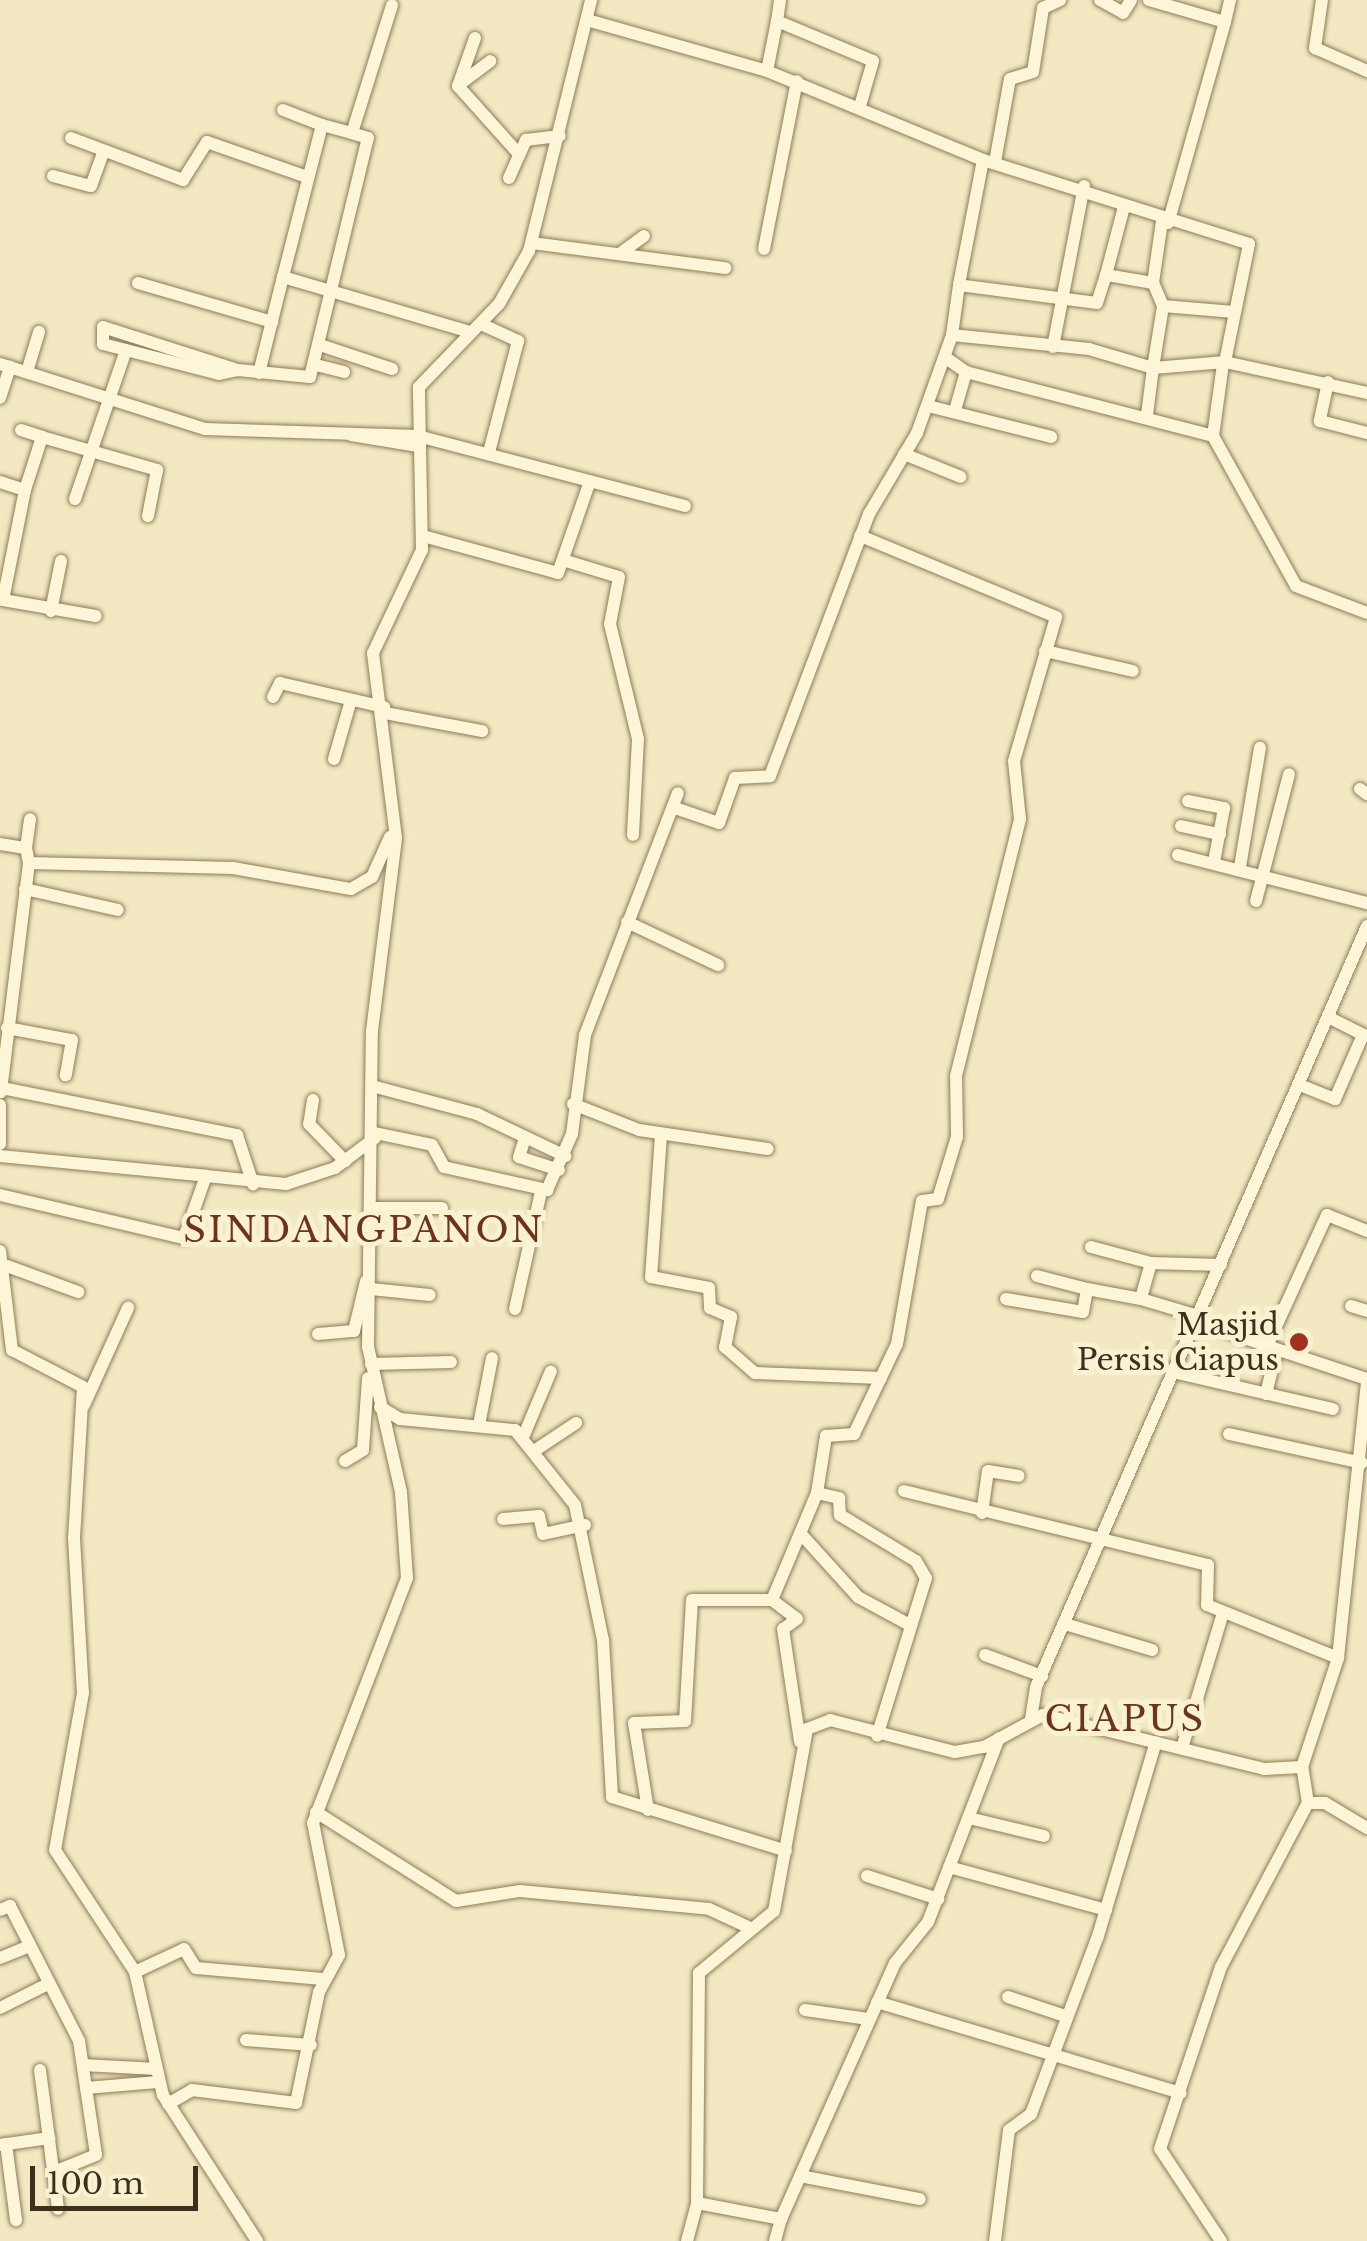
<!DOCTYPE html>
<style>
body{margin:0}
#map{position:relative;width:1367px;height:2241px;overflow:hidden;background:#f2e9c2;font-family:"Libre Baskerville",serif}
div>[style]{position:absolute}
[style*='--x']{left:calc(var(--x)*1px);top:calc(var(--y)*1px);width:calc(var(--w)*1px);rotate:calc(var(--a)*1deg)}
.roads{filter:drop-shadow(0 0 2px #8e7b58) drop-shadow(0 0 2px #8e7b58)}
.minor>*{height:12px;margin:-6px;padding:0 6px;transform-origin:6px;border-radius:6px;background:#fcf5d7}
.dots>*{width:28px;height:28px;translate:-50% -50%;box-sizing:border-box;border:5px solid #f8f2d3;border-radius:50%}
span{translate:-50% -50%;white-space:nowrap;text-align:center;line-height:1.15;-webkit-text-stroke:10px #f8f2d3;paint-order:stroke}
.poi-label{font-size:30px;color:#3c301d}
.right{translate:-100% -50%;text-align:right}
.quarter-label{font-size:35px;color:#6d3419;letter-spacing:2.5px}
.scale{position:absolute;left:30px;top:2166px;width:168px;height:45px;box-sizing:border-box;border:5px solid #3c301d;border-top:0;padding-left:12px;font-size:30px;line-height:35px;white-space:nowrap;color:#3c301d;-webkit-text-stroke:8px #f8f2d3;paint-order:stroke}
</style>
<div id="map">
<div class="roads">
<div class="minor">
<i style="--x:780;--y:0;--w:21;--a:98"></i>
<i style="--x:777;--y:21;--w:104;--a:22.6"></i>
<i style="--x:873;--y:61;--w:47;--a:106.1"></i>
<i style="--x:1100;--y:0;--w:26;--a:29"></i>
<i style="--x:1123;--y:13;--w:15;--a:-58"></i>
<i style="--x:1149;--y:0;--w:79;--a:16.1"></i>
<i style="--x:1225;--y:22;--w:209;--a:105.8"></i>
<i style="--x:1322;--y:0;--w:49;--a:98.3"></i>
<i style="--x:1315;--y:48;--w:57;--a:23.9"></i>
<i style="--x:587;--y:20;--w:187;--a:15.8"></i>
<i style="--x:767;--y:71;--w:234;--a:22.4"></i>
<i style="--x:983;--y:160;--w:127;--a:100.9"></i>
<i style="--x:959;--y:285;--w:50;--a:98"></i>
<i style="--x:952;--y:335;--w:138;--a:5.8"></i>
<i style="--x:1089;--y:349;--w:67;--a:16.5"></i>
<i style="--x:1153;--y:368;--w:63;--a:-80.8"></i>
<i style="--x:1163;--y:306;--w:25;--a:-113"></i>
<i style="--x:1153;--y:283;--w:48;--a:-170.3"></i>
<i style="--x:1106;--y:275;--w:29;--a:108"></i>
<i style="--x:1097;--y:303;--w:139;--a:-172.6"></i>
<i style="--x:1225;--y:22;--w:23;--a:-77"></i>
<i style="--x:475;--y:38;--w:51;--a:109.5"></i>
<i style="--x:458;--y:86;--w:90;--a:48.2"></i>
<i style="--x:767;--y:71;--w:51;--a:-78.7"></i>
<i style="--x:460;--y:84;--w:38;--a:-37"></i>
<i style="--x:283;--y:110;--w:42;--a:21"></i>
<i style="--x:322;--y:125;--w:157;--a:104.4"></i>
<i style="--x:283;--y:277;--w:195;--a:16.4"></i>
<i style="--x:322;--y:125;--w:31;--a:15"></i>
<i style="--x:352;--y:133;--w:134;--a:-72.6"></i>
<i style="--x:71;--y:138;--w:120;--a:20.6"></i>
<i style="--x:183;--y:180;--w:45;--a:-57.7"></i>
<i style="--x:207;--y:142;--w:106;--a:19.3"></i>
<i style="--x:983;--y:160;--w:279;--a:17.5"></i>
<i style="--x:1249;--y:244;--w:120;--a:101.5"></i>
<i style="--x:1225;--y:362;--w:72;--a:175.2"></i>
<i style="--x:1153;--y:368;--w:47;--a:97.3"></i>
<i style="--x:995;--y:162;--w:84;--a:-79.8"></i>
<i style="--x:1010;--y:79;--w:24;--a:-17"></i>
<i style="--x:1033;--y:72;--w:65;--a:-81.1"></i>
<i style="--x:1043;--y:8;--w:19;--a:-25"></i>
<i style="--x:53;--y:176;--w:39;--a:15"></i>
<i style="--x:91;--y:186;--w:33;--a:-70"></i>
<i style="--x:509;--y:178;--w:42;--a:-65.9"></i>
<i style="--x:526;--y:140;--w:34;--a:-7"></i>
<i style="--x:532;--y:243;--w:195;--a:7.4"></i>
<i style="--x:764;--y:249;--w:171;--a:-78.9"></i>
<i style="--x:622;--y:252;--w:27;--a:-36"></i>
<i style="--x:1106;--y:275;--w:70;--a:-75.2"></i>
<i style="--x:138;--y:283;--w:140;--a:16.2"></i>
<i style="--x:1153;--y:283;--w:63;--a:-81.7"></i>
<i style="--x:1163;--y:306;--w:71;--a:4.8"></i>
<i style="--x:481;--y:324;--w:41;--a:24.7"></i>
<i style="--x:518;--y:341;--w:115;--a:104.6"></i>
<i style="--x:320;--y:345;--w:76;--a:18.4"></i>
<i style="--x:1053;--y:347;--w:164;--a:-79.1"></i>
<i style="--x:946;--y:358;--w:24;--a:35"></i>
<i style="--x:966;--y:372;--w:37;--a:106"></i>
<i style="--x:1225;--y:362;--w:145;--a:12.3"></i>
<i style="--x:0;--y:364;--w:215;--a:17.6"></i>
<i style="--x:205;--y:429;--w:213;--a:1.9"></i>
<i style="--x:418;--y:436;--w:276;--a:14.7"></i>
<i style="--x:316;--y:365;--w:29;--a:14"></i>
<i style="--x:238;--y:370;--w:19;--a:168"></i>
<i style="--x:219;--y:374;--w:120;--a:-165.5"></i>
<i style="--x:103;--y:344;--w:17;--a:-90"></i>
<i style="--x:103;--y:327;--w:142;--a:17.7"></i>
<i style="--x:238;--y:370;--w:72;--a:5.6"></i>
<i style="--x:310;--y:377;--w:246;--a:-76.4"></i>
<i style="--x:368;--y:138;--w:17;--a:-163"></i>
<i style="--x:27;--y:372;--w:42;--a:-73.3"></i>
<i style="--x:966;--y:372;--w:255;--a:14.5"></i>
<i style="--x:1213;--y:436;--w:171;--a:61"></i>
<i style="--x:1296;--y:586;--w:76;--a:20.8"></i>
<i style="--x:259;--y:373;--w:99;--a:-76"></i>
<i style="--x:1328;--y:382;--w:40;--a:102"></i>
<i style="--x:1320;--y:421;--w:49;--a:14.3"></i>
<i style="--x:0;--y:398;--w:33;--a:-72"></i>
<i style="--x:928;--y:406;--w:127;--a:14.1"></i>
<i style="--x:21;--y:430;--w:22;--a:18"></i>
<i style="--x:351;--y:435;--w:68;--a:9.3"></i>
<i style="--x:1213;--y:436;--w:73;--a:-82.1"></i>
<i style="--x:904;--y:454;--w:61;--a:22"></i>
<i style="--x:0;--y:482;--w:26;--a:18"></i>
<i style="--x:25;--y:490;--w:112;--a:101.3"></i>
<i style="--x:3;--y:600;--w:94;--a:9.8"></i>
<i style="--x:25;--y:490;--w:56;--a:-72.2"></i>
<i style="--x:42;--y:437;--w:120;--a:16"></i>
<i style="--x:157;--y:470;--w:47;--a:101.1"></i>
<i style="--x:75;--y:499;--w:157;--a:-71.1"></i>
<i style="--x:423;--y:536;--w:140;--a:15.3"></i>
<i style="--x:558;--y:573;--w:97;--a:-70.8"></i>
<i style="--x:566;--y:561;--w:55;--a:16.8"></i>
<i style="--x:619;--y:577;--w:48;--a:100.8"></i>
<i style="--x:610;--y:624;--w:118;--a:76.3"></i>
<i style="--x:638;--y:739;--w:96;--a:93"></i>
<i style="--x:51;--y:611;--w:51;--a:-78.7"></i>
<i style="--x:1045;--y:651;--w:90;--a:12.8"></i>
<i style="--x:273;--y:697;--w:16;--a:-63"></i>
<i style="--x:280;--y:683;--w:107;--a:13"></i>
<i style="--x:385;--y:713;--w:99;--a:10.5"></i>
<i style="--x:334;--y:759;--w:61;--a:-73.9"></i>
<i style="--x:1360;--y:789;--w:9;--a:36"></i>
<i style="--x:1188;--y:801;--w:37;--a:11"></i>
<i style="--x:1224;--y:808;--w:55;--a:100.5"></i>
<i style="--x:675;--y:808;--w:46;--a:18.8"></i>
<i style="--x:719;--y:823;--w:48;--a:-70.4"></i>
<i style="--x:735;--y:778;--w:35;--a:-3"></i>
<i style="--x:770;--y:776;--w:280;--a:-69.3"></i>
<i style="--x:869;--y:514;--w:94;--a:-59.3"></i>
<i style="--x:917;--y:433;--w:104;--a:-70.3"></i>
<i style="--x:1181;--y:826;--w:40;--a:12"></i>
<i style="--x:0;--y:844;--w:26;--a:9"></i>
<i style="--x:26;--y:848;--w:15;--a:79"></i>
<i style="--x:29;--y:863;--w:231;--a:97"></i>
<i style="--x:26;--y:848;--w:29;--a:-82"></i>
<i style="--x:1178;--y:855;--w:195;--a:14.3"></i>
<i style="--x:29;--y:863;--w:204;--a:1.4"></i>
<i style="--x:233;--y:868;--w:120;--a:10.1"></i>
<i style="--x:351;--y:889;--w:24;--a:-30"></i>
<i style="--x:372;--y:877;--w:44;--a:-65.8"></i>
<i style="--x:1240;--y:867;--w:121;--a:-80.5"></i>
<i style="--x:25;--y:889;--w:95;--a:12.7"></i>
<i style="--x:1256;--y:901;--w:131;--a:-75.4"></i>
<i style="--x:627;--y:922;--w:101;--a:25.3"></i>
<i style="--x:1328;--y:1017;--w:42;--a:26.6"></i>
<i style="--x:7;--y:1028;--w:66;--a:10.5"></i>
<i style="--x:72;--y:1040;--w:36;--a:100"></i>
<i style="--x:1300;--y:1085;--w:38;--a:22"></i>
<i style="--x:1335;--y:1099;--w:70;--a:-66.4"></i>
<i style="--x:372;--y:1086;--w:109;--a:14.9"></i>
<i style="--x:477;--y:1114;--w:98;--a:25.5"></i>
<i style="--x:2;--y:1088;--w:240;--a:11.3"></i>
<i style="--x:237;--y:1135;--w:52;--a:71.9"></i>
<i style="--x:313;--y:1100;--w:24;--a:99"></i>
<i style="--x:309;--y:1124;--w:52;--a:45.8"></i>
<i style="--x:573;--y:1104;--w:71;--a:21.5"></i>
<i style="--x:639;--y:1130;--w:130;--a:8.4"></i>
<i style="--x:0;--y:1105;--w:39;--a:90"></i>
<i style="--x:375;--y:1133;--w:58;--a:11.9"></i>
<i style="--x:432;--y:1145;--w:25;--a:61"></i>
<i style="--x:444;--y:1167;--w:106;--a:12.6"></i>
<i style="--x:547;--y:1190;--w:61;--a:-65.9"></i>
<i style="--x:572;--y:1134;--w:100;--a:-82.5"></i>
<i style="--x:585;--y:1035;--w:259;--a:-69"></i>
<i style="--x:661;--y:1135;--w:142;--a:94"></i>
<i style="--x:651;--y:1277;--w:59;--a:10.7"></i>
<i style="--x:709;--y:1288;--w:20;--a:87"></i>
<i style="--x:710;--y:1308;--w:23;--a:23"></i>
<i style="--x:731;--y:1317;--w:31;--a:101"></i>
<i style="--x:725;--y:1347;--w:40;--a:41"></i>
<i style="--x:755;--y:1373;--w:126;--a:2.3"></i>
<i style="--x:524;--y:1141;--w:17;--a:107"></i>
<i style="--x:519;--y:1157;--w:42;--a:18"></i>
<i style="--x:0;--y:1156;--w:207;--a:5.5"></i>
<i style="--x:0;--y:1195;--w:189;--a:13.2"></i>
<i style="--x:184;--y:1238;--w:66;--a:-70.5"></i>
<i style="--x:206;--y:1176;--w:80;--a:5.7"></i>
<i style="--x:286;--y:1184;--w:52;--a:-18.1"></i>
<i style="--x:335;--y:1168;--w:50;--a:-36.9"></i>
<i style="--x:376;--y:1208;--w:66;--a:0"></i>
<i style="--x:1367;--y:1231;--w:43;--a:-158.2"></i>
<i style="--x:1327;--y:1215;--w:144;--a:114.6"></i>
<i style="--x:1267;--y:1346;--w:105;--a:18.3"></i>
<i style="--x:1091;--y:1247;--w:62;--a:14.9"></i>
<i style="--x:1151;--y:1263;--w:37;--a:106"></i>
<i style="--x:1141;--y:1299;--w:63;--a:16.7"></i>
<i style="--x:0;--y:1251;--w:100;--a:83.1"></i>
<i style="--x:12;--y:1350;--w:80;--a:27.5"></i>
<i style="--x:83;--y:1387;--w:151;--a:93.4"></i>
<i style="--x:74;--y:1538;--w:155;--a:86.7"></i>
<i style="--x:83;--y:1693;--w:159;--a:100.1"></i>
<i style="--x:55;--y:1850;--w:146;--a:56.7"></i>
<i style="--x:135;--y:1972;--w:126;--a:77.2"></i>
<i style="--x:163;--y:2095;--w:174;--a:57.2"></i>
<i style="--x:1151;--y:1263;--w:70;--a:1.6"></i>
<i style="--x:7;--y:1266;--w:76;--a:20.1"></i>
<i style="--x:1037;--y:1276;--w:52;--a:14.6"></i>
<i style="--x:371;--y:1289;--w:59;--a:5.8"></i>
<i style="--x:1006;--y:1299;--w:78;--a:9.6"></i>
<i style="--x:1083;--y:1312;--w:23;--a:-80"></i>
<i style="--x:1087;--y:1289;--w:55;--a:10.5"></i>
<i style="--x:1351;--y:1306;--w:17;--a:17"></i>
<i style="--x:515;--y:1309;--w:120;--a:-77.5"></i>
<i style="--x:1199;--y:1321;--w:72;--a:20.2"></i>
<i style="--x:318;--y:1334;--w:36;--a:-5"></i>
<i style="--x:354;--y:1331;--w:51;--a:-76.5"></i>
<i style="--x:371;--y:1364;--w:80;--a:-1.4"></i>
<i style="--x:1177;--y:1373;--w:160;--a:13"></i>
<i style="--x:1266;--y:1394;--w:46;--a:-76.3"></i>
<i style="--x:84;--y:1405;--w:107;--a:-65.6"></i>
<i style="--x:380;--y:1407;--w:23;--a:31"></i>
<i style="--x:400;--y:1419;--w:116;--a:5.5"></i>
<i style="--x:515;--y:1430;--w:96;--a:51.3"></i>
<i style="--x:575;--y:1505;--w:138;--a:78.3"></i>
<i style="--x:603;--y:1640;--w:157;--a:86.7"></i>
<i style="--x:612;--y:1797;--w:182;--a:17.2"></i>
<i style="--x:479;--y:1425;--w:68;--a:-79"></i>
<i style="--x:1229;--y:1434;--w:136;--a:12.3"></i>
<i style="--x:524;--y:1435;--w:69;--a:-67.1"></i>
<i style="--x:537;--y:1449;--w:47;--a:-33.7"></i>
<i style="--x:345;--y:1461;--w:21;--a:-31"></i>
<i style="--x:363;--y:1450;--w:72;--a:-86"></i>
<i style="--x:904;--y:1491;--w:313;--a:13.7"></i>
<i style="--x:1208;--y:1565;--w:40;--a:91.4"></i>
<i style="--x:1207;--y:1605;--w:141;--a:22"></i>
<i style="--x:817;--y:1493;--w:23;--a:13"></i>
<i style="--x:839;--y:1498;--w:17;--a:87"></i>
<i style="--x:840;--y:1515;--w:89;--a:31.2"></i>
<i style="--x:916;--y:1561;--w:20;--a:60"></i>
<i style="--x:926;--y:1578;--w:165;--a:107.2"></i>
<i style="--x:982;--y:1513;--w:42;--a:-81.9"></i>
<i style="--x:988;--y:1471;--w:31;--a:9"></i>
<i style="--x:503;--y:1519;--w:36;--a:-5"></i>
<i style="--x:539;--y:1516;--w:18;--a:77"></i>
<i style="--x:543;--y:1534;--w:43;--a:-12.1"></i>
<i style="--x:801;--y:1534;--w:85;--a:47.9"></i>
<i style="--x:858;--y:1597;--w:57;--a:28.4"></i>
<i style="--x:772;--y:1600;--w:31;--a:37"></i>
<i style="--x:797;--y:1619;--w:17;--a:144"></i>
<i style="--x:783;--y:1629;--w:114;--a:81.4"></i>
<i style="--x:1065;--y:1624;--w:91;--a:16.6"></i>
<i style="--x:985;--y:1655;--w:61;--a:20.2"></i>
<i style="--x:1031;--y:1719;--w:32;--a:-81"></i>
<i style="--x:1036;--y:1687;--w:830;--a:-66.49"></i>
<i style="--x:1182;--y:1748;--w:141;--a:-73.1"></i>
<i style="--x:1308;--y:1803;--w:17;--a:0"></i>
<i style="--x:1325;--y:1803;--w:49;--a:30.8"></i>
<i style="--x:648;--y:1810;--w:88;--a:-99.1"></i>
<i style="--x:634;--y:1723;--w:51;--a:-2.2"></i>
<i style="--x:685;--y:1721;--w:121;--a:-86.7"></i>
<i style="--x:692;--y:1600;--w:80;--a:0"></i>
<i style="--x:772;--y:1600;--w:116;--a:-67.2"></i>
<i style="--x:817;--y:1493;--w:58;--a:-81"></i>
<i style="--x:826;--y:1436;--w:28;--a:-4"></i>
<i style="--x:854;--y:1434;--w:100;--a:-64.5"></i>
<i style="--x:897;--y:1344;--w:145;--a:-80.1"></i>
<i style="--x:922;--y:1201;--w:16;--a:-7"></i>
<i style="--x:938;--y:1199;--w:65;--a:-73"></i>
<i style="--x:957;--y:1137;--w:61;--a:-90.9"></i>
<i style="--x:956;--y:1076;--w:265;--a:-76"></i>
<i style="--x:1020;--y:819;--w:58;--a:-95.9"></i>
<i style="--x:1014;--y:761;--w:150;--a:-73.7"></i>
<i style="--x:1056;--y:617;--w:212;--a:-157.5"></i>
<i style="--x:316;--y:1812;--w:166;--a:32.4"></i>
<i style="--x:456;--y:1901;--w:65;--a:-8.9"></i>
<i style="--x:520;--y:1891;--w:190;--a:5.4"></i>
<i style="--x:709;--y:1909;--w:43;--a:24.8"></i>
<i style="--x:969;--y:1818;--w:77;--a:13.5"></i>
<i style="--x:949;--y:1867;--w:163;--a:15.3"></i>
<i style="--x:867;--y:1876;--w:75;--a:17.9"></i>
<i style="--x:0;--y:1910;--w:11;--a:-22"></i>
<i style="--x:10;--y:1906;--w:152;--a:62.9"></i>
<i style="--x:79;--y:2041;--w:115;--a:81.5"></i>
<i style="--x:96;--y:2155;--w:45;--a:158"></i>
<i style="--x:0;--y:1958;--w:29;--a:-22"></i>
<i style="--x:135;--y:1972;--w:54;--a:-25.1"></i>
<i style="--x:184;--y:1949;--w:22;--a:58"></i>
<i style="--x:196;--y:1968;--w:127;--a:5"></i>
<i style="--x:1008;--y:1997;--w:57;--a:18.4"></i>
<i style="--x:877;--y:2002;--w:317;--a:16.7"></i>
<i style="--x:0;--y:2008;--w:51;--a:-26.6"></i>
<i style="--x:805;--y:2010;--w:64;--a:8.1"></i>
<i style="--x:246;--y:2040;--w:65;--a:4.4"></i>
<i style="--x:83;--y:2065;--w:74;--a:3.1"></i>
<i style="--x:40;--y:2070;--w:140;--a:82.6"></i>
<i style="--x:86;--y:2088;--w:72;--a:-4.8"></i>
<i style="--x:168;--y:2104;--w:28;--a:-30"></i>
<i style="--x:192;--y:2090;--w:105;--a:7.1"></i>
<i style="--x:296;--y:2103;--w:113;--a:-78.3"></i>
<i style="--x:319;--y:1992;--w:42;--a:-61.6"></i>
<i style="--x:339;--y:1955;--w:135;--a:-101.1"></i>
<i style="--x:313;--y:1823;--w:262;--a:-69"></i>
<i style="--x:407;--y:1578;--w:86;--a:-94"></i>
<i style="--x:401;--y:1492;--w:149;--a:-102.8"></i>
<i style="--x:368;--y:1347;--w:316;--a:-89.3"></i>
<i style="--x:372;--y:1031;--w:194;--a:-82.9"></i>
<i style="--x:396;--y:838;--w:186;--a:-97.1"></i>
<i style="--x:373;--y:653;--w:114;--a:-64.6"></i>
<i style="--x:422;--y:550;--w:163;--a:-91.1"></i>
<i style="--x:419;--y:387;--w:115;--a:-46.1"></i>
<i style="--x:499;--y:304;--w:61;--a:-60.5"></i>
<i style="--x:529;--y:251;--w:259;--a:-76.1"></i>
<i style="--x:6;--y:2144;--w:77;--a:82.5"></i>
<i style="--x:0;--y:2145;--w:50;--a:-8"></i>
<i style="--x:800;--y:2176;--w:122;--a:10.9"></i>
<i style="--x:697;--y:2203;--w:86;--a:10.8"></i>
<i style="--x:781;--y:2219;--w:280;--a:-66"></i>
<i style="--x:895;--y:1963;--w:53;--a:-51.2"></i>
<i style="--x:928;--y:1922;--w:197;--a:-68.9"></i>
<i style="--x:687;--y:2241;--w:39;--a:-75"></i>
<i style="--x:697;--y:2203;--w:230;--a:-89.5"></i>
<i style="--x:699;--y:1973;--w:97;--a:-39.6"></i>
<i style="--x:774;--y:1911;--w:185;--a:-79.7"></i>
<i style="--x:807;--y:1729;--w:25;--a:-21"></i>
<i style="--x:830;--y:1720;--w:129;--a:14.4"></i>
<i style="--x:955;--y:1752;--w:29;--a:-10"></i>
<i style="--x:984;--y:1747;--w:67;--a:-28.5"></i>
<i style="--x:1043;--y:1715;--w:228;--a:13.7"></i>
<i style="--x:1264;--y:1769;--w:38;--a:-3"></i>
<i style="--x:1302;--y:1767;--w:115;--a:-71.7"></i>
<i style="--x:1338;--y:1658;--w:278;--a:-84"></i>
<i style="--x:775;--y:2241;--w:23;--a:-75"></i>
<i style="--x:995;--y:2241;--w:112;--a:-82.8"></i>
<i style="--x:1009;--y:2130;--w:27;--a:-36"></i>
<i style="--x:1031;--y:2114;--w:190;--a:-69.4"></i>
<i style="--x:1098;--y:1936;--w:202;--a:-73.4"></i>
<i style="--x:1221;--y:2241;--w:110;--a:-123.5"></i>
<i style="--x:1160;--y:2149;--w:192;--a:-71.5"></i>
<i style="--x:1221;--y:1967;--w:186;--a:-62.1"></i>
<i style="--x:1308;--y:1803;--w:36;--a:-99"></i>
</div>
</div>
<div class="dots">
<i style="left:1299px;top:1342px;background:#a23122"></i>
</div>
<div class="poi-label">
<span class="right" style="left:1279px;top:1342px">Masjid<br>Persis Ciapus</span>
</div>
<div class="quarter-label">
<span style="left:364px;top:1230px">SINDANGPANON</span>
<span style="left:1125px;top:1719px">CIAPUS</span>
</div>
<div class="scale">100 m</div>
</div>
